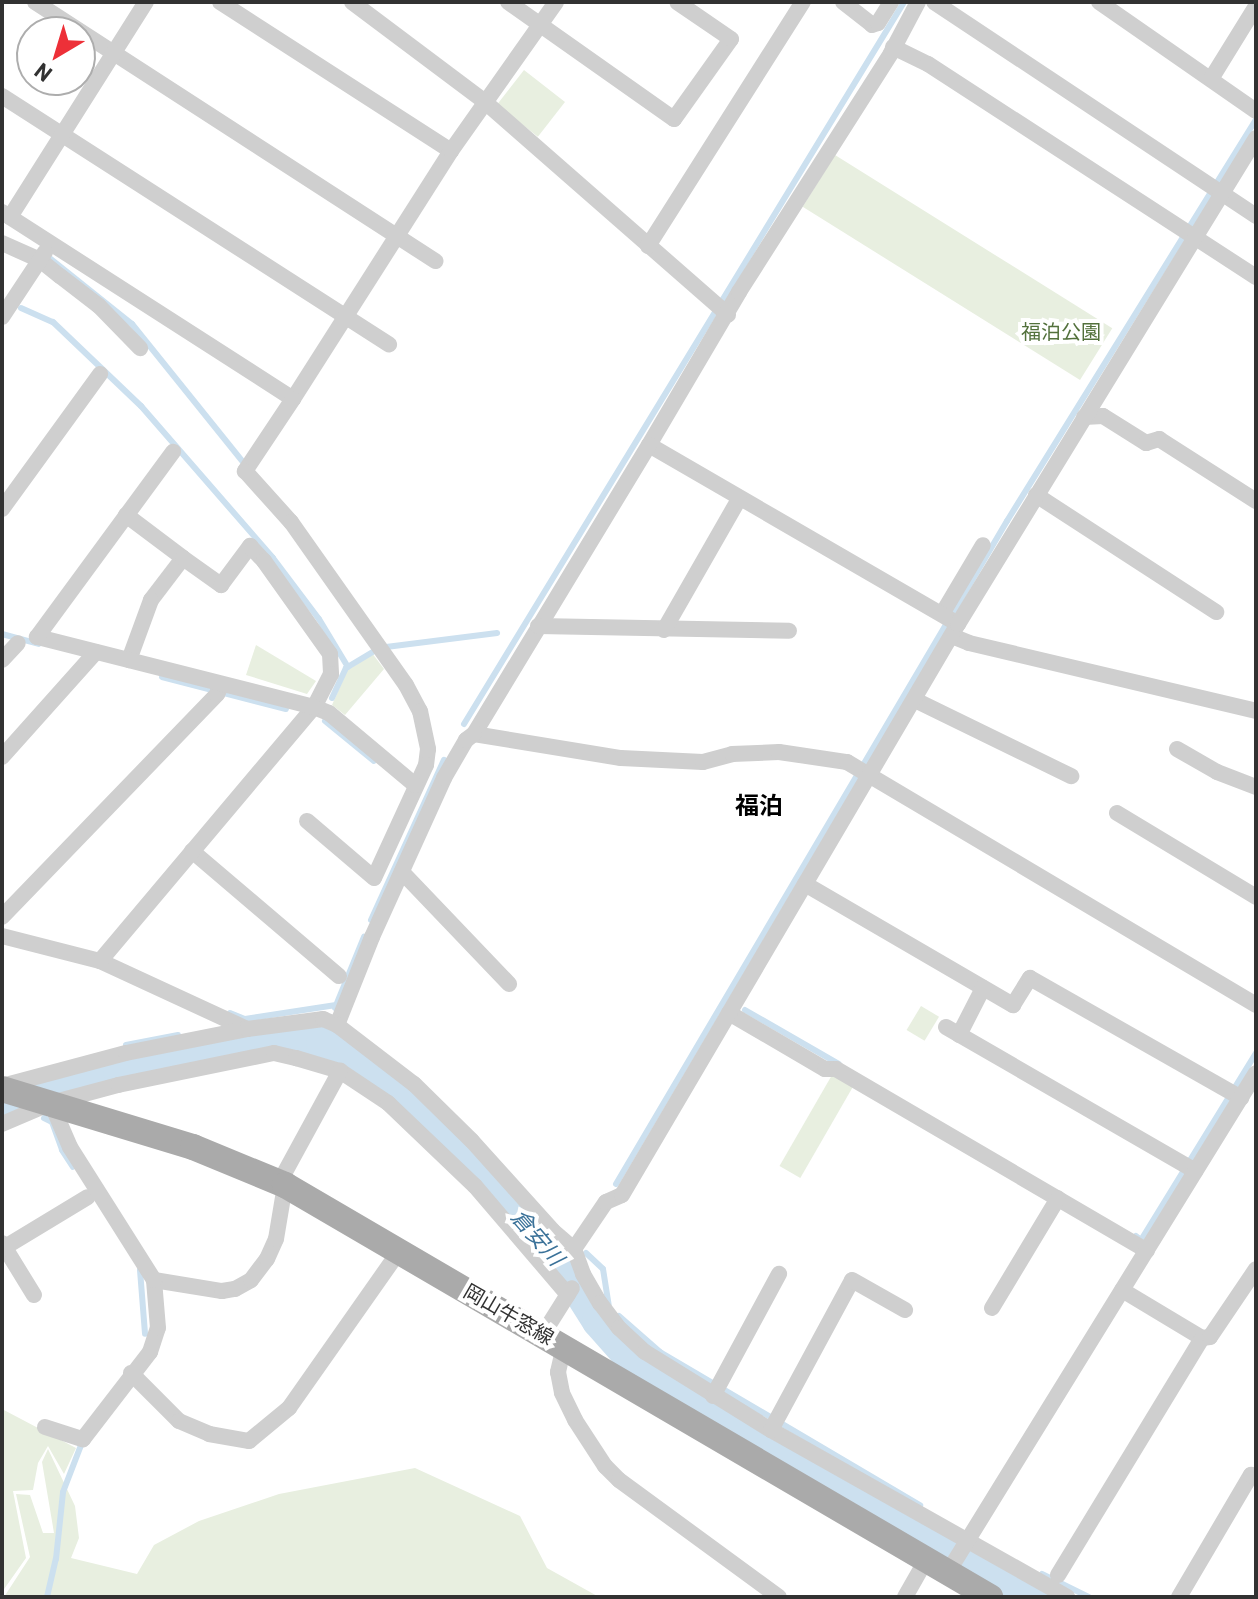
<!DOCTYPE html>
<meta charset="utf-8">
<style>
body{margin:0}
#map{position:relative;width:1258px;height:1599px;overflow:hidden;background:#fff;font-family:Barlow,"Noto Sans JP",sans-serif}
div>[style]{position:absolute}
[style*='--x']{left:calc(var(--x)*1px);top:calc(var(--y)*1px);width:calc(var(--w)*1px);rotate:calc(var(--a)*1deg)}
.green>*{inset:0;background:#e8efe0;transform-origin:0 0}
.stream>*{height:6px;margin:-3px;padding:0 3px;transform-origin:3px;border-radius:3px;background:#cce0ef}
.river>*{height:34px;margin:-17px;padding:0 17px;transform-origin:17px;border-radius:17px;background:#cce0ef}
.minor>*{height:16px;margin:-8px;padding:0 8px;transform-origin:8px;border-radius:8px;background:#cfcfcf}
.primary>*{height:26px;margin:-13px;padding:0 13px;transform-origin:13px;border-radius:13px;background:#aaa}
span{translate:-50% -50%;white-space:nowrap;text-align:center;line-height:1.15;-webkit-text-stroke:8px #fff;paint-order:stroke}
.park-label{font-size:20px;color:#53713c}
.street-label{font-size:20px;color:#323232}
.water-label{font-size:22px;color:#3b7299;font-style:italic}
.quarter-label{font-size:24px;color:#000;font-weight:700}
.frame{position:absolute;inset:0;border:4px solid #323232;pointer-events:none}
.north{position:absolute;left:16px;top:16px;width:80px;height:80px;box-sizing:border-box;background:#fff;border:2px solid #adadad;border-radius:50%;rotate:218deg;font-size:22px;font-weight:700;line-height:32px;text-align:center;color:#323232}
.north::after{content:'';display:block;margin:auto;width:28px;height:36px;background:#ed3038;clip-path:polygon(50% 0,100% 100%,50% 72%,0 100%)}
</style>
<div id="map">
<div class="green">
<i style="left:524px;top:70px;width:52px;height:44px;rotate:38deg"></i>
<i style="left:835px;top:155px;width:327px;height:61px;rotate:32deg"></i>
<i style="clip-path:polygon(256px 645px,316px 681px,307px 694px,246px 675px)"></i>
<i style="clip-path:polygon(372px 653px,384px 669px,345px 715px,332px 705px,347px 671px)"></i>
<i style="left:921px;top:1006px;width:21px;height:28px;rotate:31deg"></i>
<i style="left:832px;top:1075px;width:24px;height:105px;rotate:30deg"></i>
<i style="clip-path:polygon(2px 1409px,76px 1448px,64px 1474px,48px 1446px,38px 1463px,33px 1490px,13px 1491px,26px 1558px,2px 1592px)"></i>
<i style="clip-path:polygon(48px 1449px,75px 1506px,79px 1538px,71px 1558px,137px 1574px,154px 1545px,199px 1521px,279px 1494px,415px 1468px,520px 1516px,547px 1568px,599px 1597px,4px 1597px,30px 1557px,16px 1494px,30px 1495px,43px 1533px,54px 1533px,42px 1462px)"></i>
</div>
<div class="stream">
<i style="--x:47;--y:256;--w:109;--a:38.7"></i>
<i style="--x:132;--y:324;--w:184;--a:51.2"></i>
<i style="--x:21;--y:308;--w:35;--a:24"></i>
<i style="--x:53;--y:322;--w:122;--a:43.7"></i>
<i style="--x:141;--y:406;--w:201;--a:49"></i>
<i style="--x:273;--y:558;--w:76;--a:53"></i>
<i style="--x:319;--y:619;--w:56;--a:58.9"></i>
<i style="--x:2;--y:634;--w:38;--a:15"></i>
<i style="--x:386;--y:647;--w:112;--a:-7.2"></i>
<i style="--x:162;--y:677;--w:128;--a:14.5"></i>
<i style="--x:332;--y:698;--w:33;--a:-65"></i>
<i style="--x:346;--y:668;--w:33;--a:-31"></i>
<i style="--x:325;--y:721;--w:63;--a:39.2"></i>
<i style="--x:464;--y:724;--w:846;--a:-58.64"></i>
<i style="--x:371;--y:920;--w:176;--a:-65.5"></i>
<i style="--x:335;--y:1008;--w:77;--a:-67.8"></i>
<i style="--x:745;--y:1010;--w:108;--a:29.9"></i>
<i style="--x:230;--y:1013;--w:16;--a:22"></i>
<i style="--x:245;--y:1019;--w:92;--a:-8.7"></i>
<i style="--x:323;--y:1043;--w:12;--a:-76"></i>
<i style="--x:126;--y:1045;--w:53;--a:-10.9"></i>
<i style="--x:44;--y:1118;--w:9;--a:27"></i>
<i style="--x:52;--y:1122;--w:30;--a:70"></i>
<i style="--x:62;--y:1150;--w:20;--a:57"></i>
<i style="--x:616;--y:1184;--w:770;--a:-59.47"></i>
<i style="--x:1007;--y:521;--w:473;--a:-58.2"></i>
<i style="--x:1136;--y:1236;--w:6;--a:39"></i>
<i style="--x:1141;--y:1240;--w:220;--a:-58.4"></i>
<i style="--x:586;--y:1253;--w:23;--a:43"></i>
<i style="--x:603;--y:1269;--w:36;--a:81"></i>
<i style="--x:560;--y:1261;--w:7;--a:-56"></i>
<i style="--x:140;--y:1270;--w:64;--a:85.5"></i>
<i style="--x:619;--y:1316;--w:55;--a:41.3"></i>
<i style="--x:660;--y:1352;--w:302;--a:30.5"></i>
<i style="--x:1042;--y:1574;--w:52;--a:26.1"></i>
<i style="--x:47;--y:1597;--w:39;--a:-77"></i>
<i style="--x:56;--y:1559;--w:67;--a:-84"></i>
<i style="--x:63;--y:1492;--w:50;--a:-69"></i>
</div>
<div class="river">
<i style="--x:2;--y:1105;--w:123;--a:-16.1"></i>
<i style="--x:120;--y:1071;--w:154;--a:-11.2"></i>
<i style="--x:271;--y:1041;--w:52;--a:2.2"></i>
<i style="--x:323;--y:1043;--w:34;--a:26"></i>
<i style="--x:354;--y:1058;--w:62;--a:36.5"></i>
<i style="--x:404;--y:1095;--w:116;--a:45"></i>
<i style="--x:486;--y:1177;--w:116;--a:48.5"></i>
<i style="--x:563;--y:1264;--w:67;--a:57.7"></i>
<i style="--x:599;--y:1321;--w:59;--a:48.4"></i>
<i style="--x:638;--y:1365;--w:457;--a:30.5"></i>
</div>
<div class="minor">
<i style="--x:35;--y:2;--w:477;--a:32.9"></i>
<i style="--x:220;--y:2;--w:275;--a:32.8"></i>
<i style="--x:352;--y:2;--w:166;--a:36.9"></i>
<i style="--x:485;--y:102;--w:323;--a:41.2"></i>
<i style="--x:508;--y:2;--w:203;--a:35.2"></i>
<i style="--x:674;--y:119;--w:98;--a:-54.5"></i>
<i style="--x:731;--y:39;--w:65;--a:-145.6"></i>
<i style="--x:843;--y:2;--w:37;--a:38"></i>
<i style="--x:872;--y:25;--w:6;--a:-18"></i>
<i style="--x:878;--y:23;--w:25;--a:-58"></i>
<i style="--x:934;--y:2;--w:387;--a:33.6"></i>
<i style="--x:1099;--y:2;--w:191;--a:34.8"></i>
<i style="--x:893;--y:47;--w:39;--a:26"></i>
<i style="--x:928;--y:64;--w:391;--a:33"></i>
<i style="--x:1211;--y:79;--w:86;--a:-58.3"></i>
<i style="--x:2;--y:96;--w:460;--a:32.7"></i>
<i style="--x:2;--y:212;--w:346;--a:32.7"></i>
<i style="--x:293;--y:399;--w:294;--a:-57.5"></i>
<i style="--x:451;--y:151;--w:182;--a:-54.8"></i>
<i style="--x:10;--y:217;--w:254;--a:-57.7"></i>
<i style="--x:2;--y:243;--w:42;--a:24.1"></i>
<i style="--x:40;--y:260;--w:26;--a:39"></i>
<i style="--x:60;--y:276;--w:49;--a:37.6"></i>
<i style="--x:99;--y:306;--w:59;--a:45.7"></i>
<i style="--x:648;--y:246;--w:289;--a:-57.6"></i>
<i style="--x:2;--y:317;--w:78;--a:-56.5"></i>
<i style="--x:293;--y:399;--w:87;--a:123.7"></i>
<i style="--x:245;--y:471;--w:69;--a:48"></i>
<i style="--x:291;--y:522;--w:199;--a:54.8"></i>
<i style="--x:406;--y:685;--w:30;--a:62"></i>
<i style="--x:420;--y:711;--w:39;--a:78"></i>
<i style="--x:428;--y:749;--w:16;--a:97"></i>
<i style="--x:426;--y:765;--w:124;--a:114.7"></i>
<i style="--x:374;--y:878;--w:88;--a:-139.6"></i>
<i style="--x:1084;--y:417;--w:19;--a:-3"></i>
<i style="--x:1103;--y:416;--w:51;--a:32.1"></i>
<i style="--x:1146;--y:443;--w:14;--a:-17"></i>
<i style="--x:1159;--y:439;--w:115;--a:32.6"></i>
<i style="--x:649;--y:445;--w:178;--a:-59.5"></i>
<i style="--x:739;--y:292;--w:283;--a:-57.5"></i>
<i style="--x:891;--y:53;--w:58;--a:-62.1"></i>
<i style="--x:1036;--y:495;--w:215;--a:33"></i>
<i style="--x:2;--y:509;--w:167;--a:-54"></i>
<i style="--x:126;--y:515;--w:71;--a:37"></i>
<i style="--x:183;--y:558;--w:53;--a:127.3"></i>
<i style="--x:151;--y:600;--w:64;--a:110.1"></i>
<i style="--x:183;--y:558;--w:47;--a:35.4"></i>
<i style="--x:221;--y:585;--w:49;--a:-53.4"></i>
<i style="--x:250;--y:546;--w:21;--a:47"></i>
<i style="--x:264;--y:561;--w:114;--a:54.6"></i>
<i style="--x:330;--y:654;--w:20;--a:87"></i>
<i style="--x:331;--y:674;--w:37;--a:117"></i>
<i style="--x:314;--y:707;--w:16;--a:22"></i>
<i style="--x:329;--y:713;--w:112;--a:39.9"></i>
<i style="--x:942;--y:614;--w:80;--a:-59.3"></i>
<i style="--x:958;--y:624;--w:357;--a:-149.9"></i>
<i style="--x:649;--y:445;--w:338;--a:121.2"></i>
<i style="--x:474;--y:734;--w:149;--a:9.3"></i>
<i style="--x:621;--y:758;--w:82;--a:2.8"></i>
<i style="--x:703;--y:762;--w:30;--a:-15"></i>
<i style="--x:732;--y:754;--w:47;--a:-2.4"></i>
<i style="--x:779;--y:752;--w:69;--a:8.4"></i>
<i style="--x:847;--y:762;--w:476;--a:30.7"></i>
<i style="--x:538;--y:626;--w:251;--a:1.1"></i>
<i style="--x:664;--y:630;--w:151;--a:-60.2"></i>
<i style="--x:952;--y:636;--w:18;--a:22"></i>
<i style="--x:969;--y:643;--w:295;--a:13.3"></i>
<i style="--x:2;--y:660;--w:23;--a:-47"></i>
<i style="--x:915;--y:700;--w:174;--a:26"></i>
<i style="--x:1177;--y:749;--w:46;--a:29.9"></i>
<i style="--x:1217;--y:772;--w:42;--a:21"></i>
<i style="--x:2;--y:757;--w:141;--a:-48.2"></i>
<i style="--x:1117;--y:813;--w:162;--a:31.1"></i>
<i style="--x:192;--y:851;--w:193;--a:40.4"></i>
<i style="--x:402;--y:872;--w:155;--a:46.3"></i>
<i style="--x:805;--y:884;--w:241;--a:30.2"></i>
<i style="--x:1013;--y:1005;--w:32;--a:-58"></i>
<i style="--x:1030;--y:978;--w:243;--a:29.6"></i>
<i style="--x:2;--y:917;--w:310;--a:-46"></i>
<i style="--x:217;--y:694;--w:11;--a:-63"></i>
<i style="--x:2;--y:936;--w:101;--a:14.3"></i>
<i style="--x:100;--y:961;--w:162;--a:24.8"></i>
<i style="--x:100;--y:961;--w:332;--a:-49.9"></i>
<i style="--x:314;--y:707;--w:286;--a:-165.8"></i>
<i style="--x:37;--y:637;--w:230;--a:-53.7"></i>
<i style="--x:729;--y:1013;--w:111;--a:30.3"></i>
<i style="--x:825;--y:1069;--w:11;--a:0"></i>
<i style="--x:836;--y:1069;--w:360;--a:30.3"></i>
<i style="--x:337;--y:1025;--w:95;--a:-68.3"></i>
<i style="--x:372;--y:937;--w:175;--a:-65.6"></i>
<i style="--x:444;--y:778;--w:44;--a:-59.9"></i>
<i style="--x:466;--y:740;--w:10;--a:-37"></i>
<i style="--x:946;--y:1027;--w:288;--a:30"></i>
<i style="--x:959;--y:1035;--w:53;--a:-62.9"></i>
<i style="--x:2;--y:1086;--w:128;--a:-14.9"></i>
<i style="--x:126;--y:1053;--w:123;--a:-11.2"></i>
<i style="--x:247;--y:1029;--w:77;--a:-7.5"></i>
<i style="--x:323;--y:1019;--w:15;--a:23"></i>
<i style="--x:337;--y:1025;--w:97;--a:37.5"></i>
<i style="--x:414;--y:1084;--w:81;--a:44.5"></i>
<i style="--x:472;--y:1141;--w:121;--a:48"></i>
<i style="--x:553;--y:1231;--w:28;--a:41"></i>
<i style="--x:574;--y:1249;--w:27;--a:70"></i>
<i style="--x:583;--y:1274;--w:34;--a:60"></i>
<i style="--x:600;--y:1303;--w:31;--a:53"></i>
<i style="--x:619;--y:1328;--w:35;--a:43"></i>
<i style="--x:645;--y:1352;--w:148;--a:31.8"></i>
<i style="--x:771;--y:1430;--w:340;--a:29.4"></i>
<i style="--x:2;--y:1124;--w:53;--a:-23.2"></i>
<i style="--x:51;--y:1103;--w:69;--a:-15"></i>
<i style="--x:118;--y:1085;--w:159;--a:-11.6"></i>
<i style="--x:274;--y:1053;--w:23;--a:13"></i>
<i style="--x:296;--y:1058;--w:46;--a:16.5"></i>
<i style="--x:340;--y:1071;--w:58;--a:33.7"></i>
<i style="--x:388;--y:1103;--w:120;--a:43.7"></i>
<i style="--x:475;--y:1186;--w:143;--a:49.5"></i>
<i style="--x:279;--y:1183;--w:128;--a:-61.4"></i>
<i style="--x:2;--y:1243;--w:61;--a:58.4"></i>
<i style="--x:2;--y:1249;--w:100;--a:-31.2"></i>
<i style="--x:574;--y:1249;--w:57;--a:-55.8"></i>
<i style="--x:606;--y:1202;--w:17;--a:-24"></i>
<i style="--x:622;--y:1195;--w:663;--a:-59.53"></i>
<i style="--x:958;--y:624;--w:570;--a:-58.48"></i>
<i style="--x:154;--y:1280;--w:69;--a:9.2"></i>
<i style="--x:222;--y:1291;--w:13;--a:-9"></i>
<i style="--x:235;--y:1289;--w:18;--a:-29"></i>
<i style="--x:251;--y:1280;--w:26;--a:-53"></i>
<i style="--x:267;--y:1259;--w:22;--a:-66"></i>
<i style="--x:276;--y:1239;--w:55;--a:-80.5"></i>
<i style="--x:1122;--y:1290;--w:93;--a:31"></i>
<i style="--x:992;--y:1308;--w:128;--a:-59"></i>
<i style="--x:543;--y:1334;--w:54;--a:-57.8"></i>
<i style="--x:564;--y:1346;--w:27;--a:103"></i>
<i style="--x:558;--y:1372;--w:21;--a:79"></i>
<i style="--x:562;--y:1393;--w:30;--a:64"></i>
<i style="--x:575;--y:1420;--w:55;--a:56.9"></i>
<i style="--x:605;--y:1466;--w:20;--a:45"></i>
<i style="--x:619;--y:1480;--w:198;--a:36.2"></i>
<i style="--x:131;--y:1373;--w:68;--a:45"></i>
<i style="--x:179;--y:1421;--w:33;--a:23"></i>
<i style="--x:209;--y:1434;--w:41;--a:9.9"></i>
<i style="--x:249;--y:1441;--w:52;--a:-39.5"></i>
<i style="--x:289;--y:1408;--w:193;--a:-54.9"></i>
<i style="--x:713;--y:1396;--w:139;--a:-61.6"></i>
<i style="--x:45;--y:1427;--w:40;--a:18"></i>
<i style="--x:83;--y:1439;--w:110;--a:-52.4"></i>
<i style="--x:150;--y:1352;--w:25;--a:-72"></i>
<i style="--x:158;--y:1328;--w:48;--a:-94.8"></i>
<i style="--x:154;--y:1280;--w:157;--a:-122.3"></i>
<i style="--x:70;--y:1147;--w:48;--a:-113.4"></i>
<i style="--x:771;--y:1430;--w:170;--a:-61.6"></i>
<i style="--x:852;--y:1280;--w:61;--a:29.5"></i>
<i style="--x:948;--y:1572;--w:586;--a:-58.32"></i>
<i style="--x:1058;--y:1575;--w:277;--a:-58.7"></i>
<i style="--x:1202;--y:1338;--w:8;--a:-7"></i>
<i style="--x:1210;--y:1337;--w:82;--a:-55.9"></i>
<i style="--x:905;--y:1597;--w:43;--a:-60.4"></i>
<i style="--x:1179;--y:1597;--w:142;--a:-59.5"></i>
<i style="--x:1251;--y:1475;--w:5;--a:22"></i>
</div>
<div class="primary">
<i style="--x:2;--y:1089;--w:200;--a:16.9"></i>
<i style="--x:193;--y:1147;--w:100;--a:22.4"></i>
<i style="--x:285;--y:1185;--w:817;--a:30.3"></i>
</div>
<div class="park-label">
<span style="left:1061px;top:331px">福泊公園</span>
</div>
<div class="street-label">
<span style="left:509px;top:1314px;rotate:30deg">岡山牛窓線</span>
</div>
<div class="water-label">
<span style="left:538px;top:1237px;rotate:49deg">倉安川</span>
</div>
<div class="quarter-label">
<span style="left:759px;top:805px">福泊</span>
</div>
<div class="frame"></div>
<div class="north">N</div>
</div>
